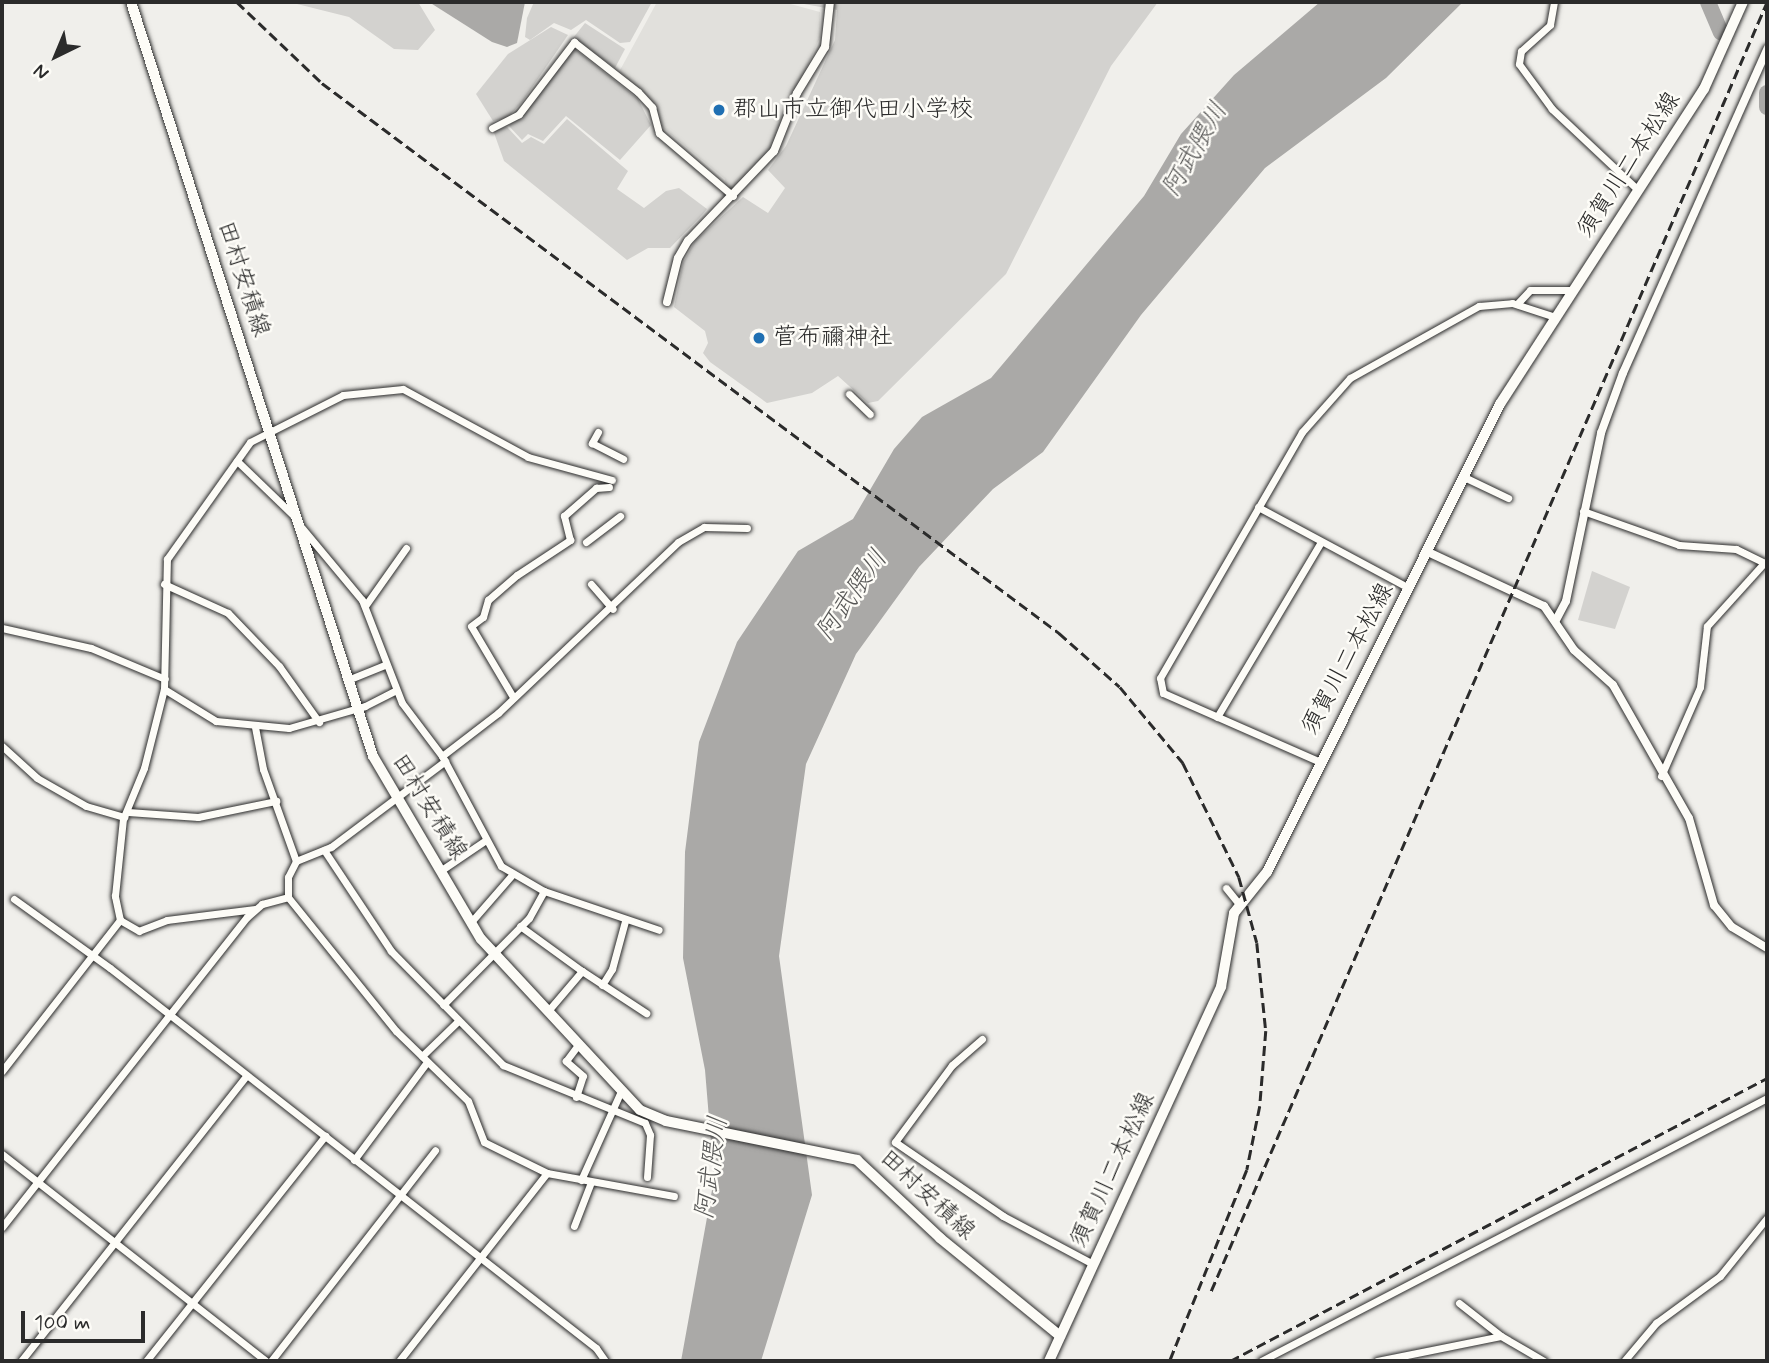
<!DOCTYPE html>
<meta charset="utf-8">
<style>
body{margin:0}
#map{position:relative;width:1769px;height:1363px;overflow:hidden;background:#f0efeb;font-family:Mynerve,"Klee One",sans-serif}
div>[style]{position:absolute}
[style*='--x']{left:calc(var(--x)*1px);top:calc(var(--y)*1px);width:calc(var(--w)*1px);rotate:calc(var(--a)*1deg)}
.built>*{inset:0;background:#e1e0dc}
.green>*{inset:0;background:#d3d2cf}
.water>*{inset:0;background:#aaa9a7}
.river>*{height:16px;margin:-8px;padding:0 8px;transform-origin:8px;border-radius:8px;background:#aaa9a7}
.roads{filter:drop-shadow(0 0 2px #2b2b2b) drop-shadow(0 0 2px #2b2b2b)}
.minor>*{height:7px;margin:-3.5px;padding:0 3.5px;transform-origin:3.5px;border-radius:3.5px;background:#fdfcf7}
.tertiary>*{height:8px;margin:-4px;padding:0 4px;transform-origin:4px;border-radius:4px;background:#fdfcf7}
.secondary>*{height:10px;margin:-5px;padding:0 5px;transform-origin:5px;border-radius:5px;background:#fdfcf7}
.rail>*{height:2.5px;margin-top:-1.25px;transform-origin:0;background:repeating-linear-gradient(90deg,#2b2b2b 0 10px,transparent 0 15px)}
.dots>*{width:19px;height:19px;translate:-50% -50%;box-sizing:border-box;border:4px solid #fdfcf7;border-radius:50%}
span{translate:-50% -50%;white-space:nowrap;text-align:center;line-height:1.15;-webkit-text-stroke:5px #fdfcf7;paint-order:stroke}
.poi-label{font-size:24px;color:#2b2b2b}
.left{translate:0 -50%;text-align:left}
.street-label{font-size:24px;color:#2b2b2b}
.water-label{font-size:26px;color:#575756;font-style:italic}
.frame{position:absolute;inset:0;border:4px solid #2b2b2b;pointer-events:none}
.north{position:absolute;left:21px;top:21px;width:70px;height:70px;-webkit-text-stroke:5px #fdfcf7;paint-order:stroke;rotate:223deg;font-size:19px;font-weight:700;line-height:28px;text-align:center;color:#2b2b2b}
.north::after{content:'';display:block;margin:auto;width:24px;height:32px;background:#2b2b2b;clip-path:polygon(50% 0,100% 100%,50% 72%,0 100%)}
.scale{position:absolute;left:21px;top:1311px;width:124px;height:32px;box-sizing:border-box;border:4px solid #2b2b2b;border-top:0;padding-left:9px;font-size:21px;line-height:24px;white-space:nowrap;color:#2b2b2b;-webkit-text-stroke:5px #fdfcf7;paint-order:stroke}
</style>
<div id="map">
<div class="built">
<i style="clip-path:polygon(657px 2px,783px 2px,820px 12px,820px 37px,772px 147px,727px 197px,725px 179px,660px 125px,646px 96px,619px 72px)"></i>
</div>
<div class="green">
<i style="clip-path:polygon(289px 2px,418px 2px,435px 30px,418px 50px,394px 49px,349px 17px)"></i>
<i style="clip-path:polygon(534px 2px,652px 2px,630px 42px,620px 43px,586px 20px,571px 30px,554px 23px,530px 40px,525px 37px,527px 18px)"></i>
<i style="clip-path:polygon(793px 2px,1158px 2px,1111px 66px,1006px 274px,878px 401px,868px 403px,838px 376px,812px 393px,767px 403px,710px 362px,703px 353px,708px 343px,705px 331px,674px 307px,683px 263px,695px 241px,743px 197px,768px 213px,785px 188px,768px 170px,786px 146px,835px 40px,837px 10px)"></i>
<i style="clip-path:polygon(585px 23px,625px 49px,615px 68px,573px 38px)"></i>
<i style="clip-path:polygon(551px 27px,568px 35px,522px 102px,507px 118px,493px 121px,476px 94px,508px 54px)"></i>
<i style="clip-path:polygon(571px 46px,638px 99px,651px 125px,620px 160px,566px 116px,543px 141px,528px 134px,522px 140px,509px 126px)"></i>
<i style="clip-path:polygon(567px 119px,628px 171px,617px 189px,644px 208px,666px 191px,679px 188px,707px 209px,703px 214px,670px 248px,648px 248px,627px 260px,504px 161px,493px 130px,507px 127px,522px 143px,531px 137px,544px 144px)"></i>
<i style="clip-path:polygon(1592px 571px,1630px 587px,1615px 629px,1578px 620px)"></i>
</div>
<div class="water">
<i style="clip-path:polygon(429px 2px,525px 2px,517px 43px,507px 47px,492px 42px)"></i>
<i style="clip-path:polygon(1320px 2px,1463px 2px,1386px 78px,1265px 168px,1141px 315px,1043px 452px,993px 489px,919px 567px,856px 654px,806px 764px,779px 956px,812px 1195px,761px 1361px,681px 1361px,714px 1179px,705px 1070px,683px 958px,685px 852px,699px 742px,737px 642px,798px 551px,853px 519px,894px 449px,922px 417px,991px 378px,1144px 196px,1181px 134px,1234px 75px)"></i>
</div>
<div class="river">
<i style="--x:1708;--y:2;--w:33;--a:67"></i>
<i style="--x:1767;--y:93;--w:14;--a:90"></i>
</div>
<div class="roads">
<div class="minor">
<i style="--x:1554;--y:2;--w:23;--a:100"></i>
<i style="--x:1550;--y:25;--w:39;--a:138"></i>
<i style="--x:1521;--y:51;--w:13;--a:99"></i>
<i style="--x:1519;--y:64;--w:56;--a:53.7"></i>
<i style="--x:1552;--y:109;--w:118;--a:43.3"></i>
<i style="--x:492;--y:128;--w:30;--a:-27"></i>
<i style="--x:519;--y:114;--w:91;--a:-52.6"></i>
<i style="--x:574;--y:42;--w:81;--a:38"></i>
<i style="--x:638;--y:92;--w:21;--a:47"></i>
<i style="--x:652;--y:107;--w:27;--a:75"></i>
<i style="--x:659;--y:133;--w:97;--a:40.4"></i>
<i style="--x:1517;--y:304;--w:19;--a:-47"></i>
<i style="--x:1530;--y:290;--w:42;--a:0"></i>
<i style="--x:849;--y:394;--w:29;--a:44"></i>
<i style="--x:598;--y:432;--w:13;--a:119"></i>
<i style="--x:592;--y:443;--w:35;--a:27"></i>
<i style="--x:237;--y:461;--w:79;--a:44"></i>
<i style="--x:1464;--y:477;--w:49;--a:25.5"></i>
<i style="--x:1258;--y:507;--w:171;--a:28.2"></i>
<i style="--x:1583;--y:511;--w:102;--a:19.5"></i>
<i style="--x:1679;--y:545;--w:57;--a:4"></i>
<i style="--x:1736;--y:549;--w:34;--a:26"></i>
<i style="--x:302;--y:528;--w:94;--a:50.2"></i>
<i style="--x:362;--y:600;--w:110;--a:68.8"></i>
<i style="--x:402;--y:703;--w:66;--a:53"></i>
<i style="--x:442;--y:756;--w:125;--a:61.8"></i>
<i style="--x:501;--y:866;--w:50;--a:30.2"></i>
<i style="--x:544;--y:891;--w:31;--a:119"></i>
<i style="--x:529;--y:918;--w:122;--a:134.7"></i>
<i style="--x:586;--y:542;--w:43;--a:-37.4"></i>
<i style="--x:164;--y:584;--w:70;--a:24.4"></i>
<i style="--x:228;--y:613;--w:74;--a:46.1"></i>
<i style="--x:279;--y:666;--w:69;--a:54.5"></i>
<i style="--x:591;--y:584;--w:33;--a:49"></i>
<i style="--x:365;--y:606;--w:71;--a:-54.7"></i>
<i style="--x:2;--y:628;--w:91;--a:12.7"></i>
<i style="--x:91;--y:648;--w:80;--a:22.7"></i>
<i style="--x:350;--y:679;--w:38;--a:-22"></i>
<i style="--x:164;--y:689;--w:61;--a:31.6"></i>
<i style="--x:216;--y:721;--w:73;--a:5.5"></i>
<i style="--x:289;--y:728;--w:79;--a:-16.1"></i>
<i style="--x:365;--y:706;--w:35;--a:-27"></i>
<i style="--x:513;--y:697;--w:82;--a:-120.6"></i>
<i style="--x:471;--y:626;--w:15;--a:-37"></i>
<i style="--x:483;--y:617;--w:18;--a:-74"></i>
<i style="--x:488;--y:600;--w:38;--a:-41"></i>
<i style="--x:517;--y:575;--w:64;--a:-33.4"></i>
<i style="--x:570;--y:540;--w:25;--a:-104"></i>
<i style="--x:564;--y:516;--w:43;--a:-41.2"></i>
<i style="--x:596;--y:488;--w:13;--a:-4"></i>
<i style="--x:1217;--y:717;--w:204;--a:-59.3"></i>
<i style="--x:255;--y:727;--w:43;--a:79.2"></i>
<i style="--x:263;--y:769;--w:98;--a:70.3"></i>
<i style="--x:2;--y:746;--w:47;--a:42.4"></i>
<i style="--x:37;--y:778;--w:56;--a:29.7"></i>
<i style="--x:86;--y:806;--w:40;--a:16"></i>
<i style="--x:442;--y:756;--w:71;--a:-37.5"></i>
<i style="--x:498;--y:713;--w:248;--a:-43.5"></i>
<i style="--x:678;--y:542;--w:30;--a:-30"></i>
<i style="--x:704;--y:527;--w:43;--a:1.3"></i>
<i style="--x:1318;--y:761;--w:169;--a:-156.3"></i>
<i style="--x:1163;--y:693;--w:15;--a:-101"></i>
<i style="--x:1160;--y:678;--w:284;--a:-60"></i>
<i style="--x:1302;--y:432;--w:72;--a:-48.4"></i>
<i style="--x:1350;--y:378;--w:148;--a:-29.2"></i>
<i style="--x:1479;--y:306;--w:33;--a:-5"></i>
<i style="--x:1512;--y:303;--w:45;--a:18"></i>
<i style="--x:1661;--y:776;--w:97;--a:-66.3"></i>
<i style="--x:1700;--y:687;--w:61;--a:-83.5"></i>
<i style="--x:1707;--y:626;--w:85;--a:-47.9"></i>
<i style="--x:128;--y:812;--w:70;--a:4.1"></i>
<i style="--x:198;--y:817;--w:80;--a:-11.6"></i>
<i style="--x:324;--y:850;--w:121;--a:56.4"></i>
<i style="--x:391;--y:951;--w:160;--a:45.5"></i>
<i style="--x:503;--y:1065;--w:153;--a:22.2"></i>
<i style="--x:645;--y:1123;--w:13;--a:67"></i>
<i style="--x:650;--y:1135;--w:42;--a:94.1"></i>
<i style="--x:443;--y:869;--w:52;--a:-34"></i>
<i style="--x:1226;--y:888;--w:22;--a:51"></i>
<i style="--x:544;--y:891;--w:121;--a:18.7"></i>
<i style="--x:14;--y:899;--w:118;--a:35.7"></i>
<i style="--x:110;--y:968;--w:617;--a:38.02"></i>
<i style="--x:596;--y:1348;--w:16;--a:55"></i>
<i style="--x:255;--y:909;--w:89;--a:172.9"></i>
<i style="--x:167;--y:920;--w:30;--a:159"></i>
<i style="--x:139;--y:931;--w:22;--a:-150"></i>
<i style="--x:120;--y:920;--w:25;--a:-102"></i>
<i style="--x:115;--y:896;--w:77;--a:-84.1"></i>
<i style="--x:123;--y:819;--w:55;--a:-67.6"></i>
<i style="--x:144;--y:768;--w:81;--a:-75.8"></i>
<i style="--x:164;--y:689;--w:130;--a:-88.7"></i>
<i style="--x:167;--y:559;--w:143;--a:-54.6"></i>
<i style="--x:250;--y:442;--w:104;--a:-26.8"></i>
<i style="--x:343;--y:395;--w:60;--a:-5.7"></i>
<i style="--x:403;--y:389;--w:142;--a:28.5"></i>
<i style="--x:528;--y:457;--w:87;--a:15.3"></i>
<i style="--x:471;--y:922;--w:61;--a:-49"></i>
<i style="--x:520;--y:926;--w:77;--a:36"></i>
<i style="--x:582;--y:971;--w:52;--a:130.4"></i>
<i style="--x:582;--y:971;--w:77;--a:33.3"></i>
<i style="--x:602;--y:985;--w:19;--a:-58"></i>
<i style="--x:612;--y:969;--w:50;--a:-74.8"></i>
<i style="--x:982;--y:1039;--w:40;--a:139"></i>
<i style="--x:952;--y:1065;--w:96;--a:126.5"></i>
<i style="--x:895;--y:1142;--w:131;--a:34.4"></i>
<i style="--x:1003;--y:1216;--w:102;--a:28.1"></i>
<i style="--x:422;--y:1056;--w:50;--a:-44.2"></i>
<i style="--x:2;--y:1071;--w:192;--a:-52"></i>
<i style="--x:576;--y:1097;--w:22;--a:-72"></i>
<i style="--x:583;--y:1076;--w:23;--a:-139"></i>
<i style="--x:566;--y:1061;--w:21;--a:-53"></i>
<i style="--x:2;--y:1154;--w:335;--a:38.1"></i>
<i style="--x:354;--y:1160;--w:122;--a:-53.3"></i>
<i style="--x:547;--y:1173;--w:129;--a:10.3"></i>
<i style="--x:581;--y:1180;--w:98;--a:-65.8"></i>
<i style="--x:574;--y:1226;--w:47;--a:-68.9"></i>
<i style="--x:2;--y:1227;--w:395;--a:-51.7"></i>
<i style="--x:247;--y:917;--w:20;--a:-41"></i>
<i style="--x:262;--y:904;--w:27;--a:-15"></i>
<i style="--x:1459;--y:1303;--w:53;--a:38.2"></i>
<i style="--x:1501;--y:1336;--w:50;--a:30.2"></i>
<i style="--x:21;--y:1361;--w:363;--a:-51.7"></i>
<i style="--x:146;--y:1361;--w:288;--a:-51.5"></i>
<i style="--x:271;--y:1361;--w:267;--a:-52.1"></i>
<i style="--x:399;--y:1361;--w:239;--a:-51.8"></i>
<i style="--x:547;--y:1173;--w:70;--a:-153.8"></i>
<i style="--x:484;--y:1142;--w:44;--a:-111.3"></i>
<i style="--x:468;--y:1101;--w:100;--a:-135.8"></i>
<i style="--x:396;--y:1031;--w:172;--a:-128.9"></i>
<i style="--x:288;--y:897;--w:20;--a:-90"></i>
<i style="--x:288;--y:877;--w:18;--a:-63"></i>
<i style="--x:296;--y:861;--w:38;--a:-22"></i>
<i style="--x:331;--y:847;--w:143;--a:-37"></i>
<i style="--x:1261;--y:1361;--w:570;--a:-27.46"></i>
<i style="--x:1377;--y:1361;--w:126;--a:-11.4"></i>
<i style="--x:1624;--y:1361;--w:50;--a:-49.9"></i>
<i style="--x:1656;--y:1323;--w:79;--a:-36.3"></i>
<i style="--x:1720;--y:1276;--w:75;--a:-51"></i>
</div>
<div class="tertiary">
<i style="--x:667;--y:302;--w:45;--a:-76"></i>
<i style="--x:678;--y:258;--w:20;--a:-60"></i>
<i style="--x:688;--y:241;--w:124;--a:-46.3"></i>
<i style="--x:774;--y:151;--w:62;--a:-68.4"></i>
<i style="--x:797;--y:93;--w:54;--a:-58.7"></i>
<i style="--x:825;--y:47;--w:45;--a:-83.7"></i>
<i style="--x:1428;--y:552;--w:128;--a:25"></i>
<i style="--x:1544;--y:606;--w:53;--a:55.7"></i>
<i style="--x:1574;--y:650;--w:52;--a:41.9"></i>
<i style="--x:1613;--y:685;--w:153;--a:60.3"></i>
<i style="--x:1689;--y:818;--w:91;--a:74"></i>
<i style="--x:1714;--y:905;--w:28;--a:51"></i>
<i style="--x:1732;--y:927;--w:41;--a:31"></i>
<i style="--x:1556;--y:620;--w:21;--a:-62"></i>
<i style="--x:1566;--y:601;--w:172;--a:-78.2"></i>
<i style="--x:1601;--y:433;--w:64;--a:-69.9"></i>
<i style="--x:1623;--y:373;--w:355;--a:-66"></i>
</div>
<div class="secondary">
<i style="--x:131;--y:2;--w:792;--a:72.21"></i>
<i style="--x:373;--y:756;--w:212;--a:59.5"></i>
<i style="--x:481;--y:939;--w:233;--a:47.1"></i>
<i style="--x:640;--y:1110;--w:28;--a:23"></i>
<i style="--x:666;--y:1121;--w:195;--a:11.5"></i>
<i style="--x:857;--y:1160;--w:114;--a:43.2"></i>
<i style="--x:940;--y:1238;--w:155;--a:39.2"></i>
<i style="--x:1049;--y:1361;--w:412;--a:-65.3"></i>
<i style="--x:1221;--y:987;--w:75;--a:-80"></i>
<i style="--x:1234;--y:913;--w:53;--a:-51.2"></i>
<i style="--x:1267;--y:872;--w:523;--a:-63.53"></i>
<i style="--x:1500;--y:404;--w:375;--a:-57.1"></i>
<i style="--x:1704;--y:89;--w:95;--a:-65.9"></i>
</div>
</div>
<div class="rail">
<i style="--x:237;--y:2;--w:117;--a:43.6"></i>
<i style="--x:322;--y:83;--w:920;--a:36.73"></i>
<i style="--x:1059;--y:633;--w:81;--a:41.5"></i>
<i style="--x:1120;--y:687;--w:99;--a:50.3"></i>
<i style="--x:1183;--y:763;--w:127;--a:63.8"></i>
<i style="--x:1239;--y:877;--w:68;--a:74.7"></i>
<i style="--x:1257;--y:943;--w:88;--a:84.2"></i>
<i style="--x:1266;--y:1031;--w:75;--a:94.6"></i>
<i style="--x:1260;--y:1106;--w:65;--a:101.5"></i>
<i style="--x:1247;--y:1170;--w:206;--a:112"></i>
<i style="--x:1211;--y:1291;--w:1404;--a:-66.67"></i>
<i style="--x:1230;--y:1361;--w:607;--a:-27.79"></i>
</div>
<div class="dots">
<i style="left:719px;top:110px;background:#1f6fb2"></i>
<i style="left:759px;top:338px;background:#1f6fb2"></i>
</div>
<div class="poi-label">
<span class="left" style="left:733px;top:110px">郡山市立御代田小学校</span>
<span class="left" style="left:773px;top:338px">菅布禰神社</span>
</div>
<div class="street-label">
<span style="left:1629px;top:165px;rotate:-57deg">須賀川二本松線</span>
<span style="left:243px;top:279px;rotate:72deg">田村安積線</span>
<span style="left:1348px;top:659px;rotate:-62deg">須賀川二本松線</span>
<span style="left:429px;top:807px;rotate:58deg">田村安積線</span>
<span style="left:1113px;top:1170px;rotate:-65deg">須賀川二本松線</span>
<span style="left:927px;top:1195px;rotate:43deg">田村安積線</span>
</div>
<div class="water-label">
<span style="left:1196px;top:150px;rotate:-60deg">阿武隈川</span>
<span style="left:853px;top:596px;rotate:-55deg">阿武隈川</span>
<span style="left:713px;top:1168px;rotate:-82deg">阿武隈川</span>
</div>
<div class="frame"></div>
<div class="north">N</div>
<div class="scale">100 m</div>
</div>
